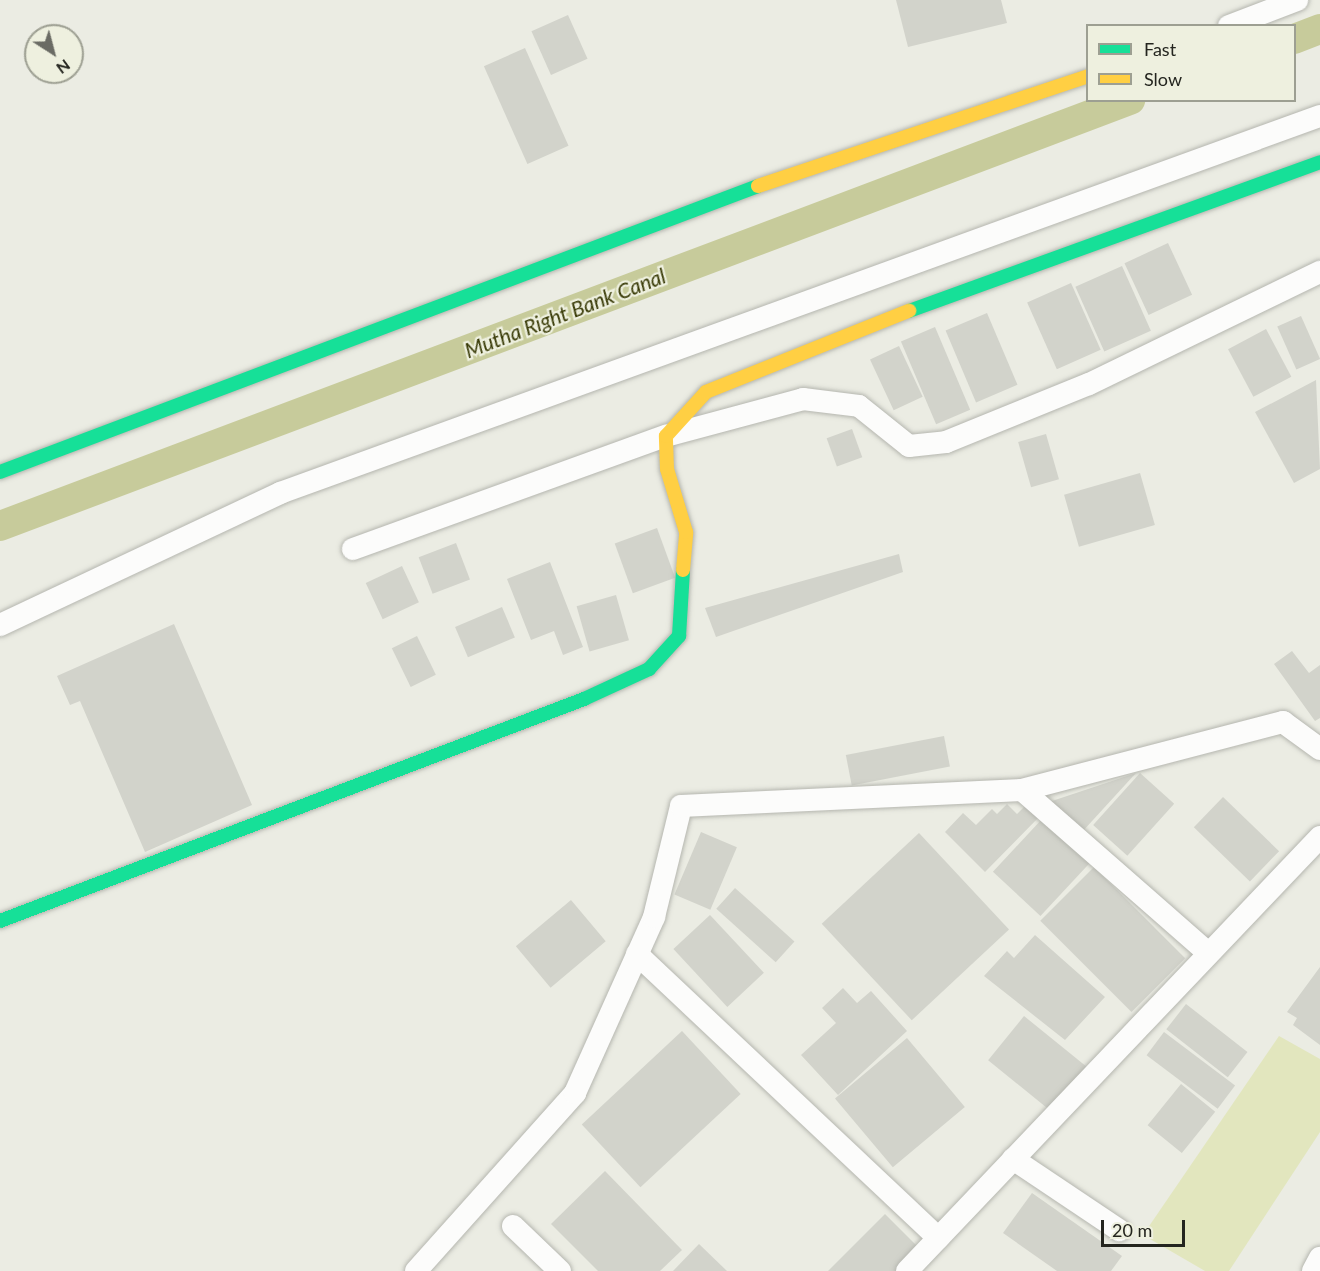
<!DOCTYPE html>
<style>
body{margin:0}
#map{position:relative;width:1320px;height:1271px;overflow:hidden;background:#ebece3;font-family:Lato,sans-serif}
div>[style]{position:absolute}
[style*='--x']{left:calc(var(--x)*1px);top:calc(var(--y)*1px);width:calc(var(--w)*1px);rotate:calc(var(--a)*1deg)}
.green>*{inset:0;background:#e2e6be}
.canal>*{height:30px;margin:-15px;padding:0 15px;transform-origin:15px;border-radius:15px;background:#c7cb9b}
.building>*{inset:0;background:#d2d3cb;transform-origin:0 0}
.roads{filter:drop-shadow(0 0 2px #b5b6af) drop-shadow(0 0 2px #b5b6af)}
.street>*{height:22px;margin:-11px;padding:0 11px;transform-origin:11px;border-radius:11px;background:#fcfcfb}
.fast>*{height:14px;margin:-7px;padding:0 7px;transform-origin:7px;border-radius:7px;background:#16e098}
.slow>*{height:14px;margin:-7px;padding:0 7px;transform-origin:7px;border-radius:7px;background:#ffcf43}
span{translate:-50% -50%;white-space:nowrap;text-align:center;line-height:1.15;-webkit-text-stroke:4.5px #eef0df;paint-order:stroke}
.water-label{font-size:21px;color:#393b07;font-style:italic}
.legend{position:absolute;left:1086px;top:24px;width:210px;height:78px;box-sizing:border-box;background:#eef0df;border:2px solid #9d9f92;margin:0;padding:8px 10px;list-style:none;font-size:18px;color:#24251f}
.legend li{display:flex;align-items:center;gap:12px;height:30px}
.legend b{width:30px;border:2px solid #9d9f92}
.north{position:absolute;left:24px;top:24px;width:60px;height:60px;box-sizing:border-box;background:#eef0df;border:2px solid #9d9f92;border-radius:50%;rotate:144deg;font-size:16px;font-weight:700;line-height:24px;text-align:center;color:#24251f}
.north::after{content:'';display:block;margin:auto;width:21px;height:27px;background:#6a6b64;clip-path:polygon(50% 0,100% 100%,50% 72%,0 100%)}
.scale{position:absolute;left:1101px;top:1220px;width:84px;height:27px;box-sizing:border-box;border:3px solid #24251f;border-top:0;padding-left:8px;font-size:18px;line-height:21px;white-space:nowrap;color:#24251f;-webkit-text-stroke:4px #eef0df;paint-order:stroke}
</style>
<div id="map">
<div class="green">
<i style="clip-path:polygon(1279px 1036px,1320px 1059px,1320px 1132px,1229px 1271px,1205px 1271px,1143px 1235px)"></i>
</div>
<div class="canal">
<i style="--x:1294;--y:39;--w:28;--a:-21"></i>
<i style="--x:0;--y:526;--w:1208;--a:-20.66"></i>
</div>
<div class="building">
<i style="clip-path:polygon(896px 0,1001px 0,1007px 23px,908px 47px)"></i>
<i style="left:568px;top:15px;width:48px;height:40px;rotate:66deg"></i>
<i style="left:525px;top:48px;width:107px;height:45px;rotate:66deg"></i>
<i style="left:1168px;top:243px;width:57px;height:48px;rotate:65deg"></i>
<i style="left:1122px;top:266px;width:71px;height:51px;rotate:66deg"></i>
<i style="left:1071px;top:283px;width:73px;height:48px;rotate:66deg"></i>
<i style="left:987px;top:313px;width:78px;height:45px;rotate:67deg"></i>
<i style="left:1301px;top:316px;width:47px;height:26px;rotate:66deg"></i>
<i style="left:935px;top:327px;width:90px;height:37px;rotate:67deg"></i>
<i style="left:1266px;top:329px;width:54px;height:43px;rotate:62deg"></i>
<i style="left:899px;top:346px;width:56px;height:32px;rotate:65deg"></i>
<i style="clip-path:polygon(1316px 380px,1320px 469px,1294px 483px,1255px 412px)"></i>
<i style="left:852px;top:429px;width:30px;height:27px;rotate:70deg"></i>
<i style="left:1046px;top:434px;width:47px;height:29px;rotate:74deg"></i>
<i style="left:1140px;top:473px;width:54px;height:79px;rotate:74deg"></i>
<i style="left:657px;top:528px;width:53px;height:45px;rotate:70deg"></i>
<i style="left:456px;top:543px;width:39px;height:40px;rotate:69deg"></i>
<i style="clip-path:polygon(899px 554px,903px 572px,716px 637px,705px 608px)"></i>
<i style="clip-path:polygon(550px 562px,583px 647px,563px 655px,554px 631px,531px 640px,507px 579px)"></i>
<i style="left:402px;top:566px;width:40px;height:40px;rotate:65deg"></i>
<i style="left:616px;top:595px;width:47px;height:41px;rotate:74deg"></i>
<i style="left:502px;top:607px;width:33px;height:51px;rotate:67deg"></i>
<i style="clip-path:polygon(174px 624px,252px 805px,145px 852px,80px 701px,70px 705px,57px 676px)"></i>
<i style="left:417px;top:636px;width:43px;height:28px;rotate:64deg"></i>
<i style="clip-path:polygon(1292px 651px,1309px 673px,1320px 665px,1320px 718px,1315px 721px,1274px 664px)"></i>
<i style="left:944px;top:736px;width:31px;height:100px;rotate:79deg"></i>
<i style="clip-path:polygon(1136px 773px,1082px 832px,1049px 802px)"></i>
<i style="left:1140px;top:773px;width:46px;height:70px;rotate:42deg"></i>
<i style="left:1223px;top:797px;width:78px;height:42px;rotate:44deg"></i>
<i style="clip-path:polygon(1007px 804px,1017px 814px,1026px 805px,1038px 818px,985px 872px,945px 832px,963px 813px,976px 825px,992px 809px,997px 814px)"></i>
<i style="left:1042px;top:819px;width:65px;height:72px;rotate:43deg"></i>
<i style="left:701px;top:832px;width:39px;height:68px;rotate:23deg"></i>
<i style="left:919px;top:833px;width:132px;height:133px;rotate:47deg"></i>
<i style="left:1094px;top:867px;width:129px;height:76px;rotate:45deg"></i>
<i style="left:735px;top:888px;width:80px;height:28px;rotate:42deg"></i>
<i style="left:571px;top:900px;width:54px;height:72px;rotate:50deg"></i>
<i style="left:710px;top:915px;width:79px;height:50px;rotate:47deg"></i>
<i style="clip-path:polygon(1035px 935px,1105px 997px,1065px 1040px,984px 976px,1007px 951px,1014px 958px)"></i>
<i style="clip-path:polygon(1320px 967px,1320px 1045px,1293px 1025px,1297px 1018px,1287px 1012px)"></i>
<i style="clip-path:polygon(843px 988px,857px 1003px,871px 991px,907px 1031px,838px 1095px,801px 1055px,836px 1023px,822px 1008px)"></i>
<i style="left:1186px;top:1004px;width:78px;height:32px;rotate:38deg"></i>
<i style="left:1024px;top:1016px;width:83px;height:57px;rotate:39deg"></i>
<i style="left:682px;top:1031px;width:86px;height:137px;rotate:47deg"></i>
<i style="left:1164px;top:1032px;width:89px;height:29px;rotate:37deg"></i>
<i style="left:907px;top:1038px;width:90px;height:94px;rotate:50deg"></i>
<i style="left:1181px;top:1084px;width:44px;height:53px;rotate:39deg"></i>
<i style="clip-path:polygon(605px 1171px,682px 1250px,660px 1271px,598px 1271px,551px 1224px)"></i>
<i style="clip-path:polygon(1032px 1193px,1122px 1256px,1111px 1271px,1057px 1271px,1003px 1233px)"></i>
<i style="clip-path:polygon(885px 1214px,919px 1248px,896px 1271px,828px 1271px)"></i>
<i style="clip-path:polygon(699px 1244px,727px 1271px,673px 1271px)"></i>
</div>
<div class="roads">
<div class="street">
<i style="--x:1229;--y:26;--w:73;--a:-20.9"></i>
<i style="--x:353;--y:549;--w:333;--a:-19.9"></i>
<i style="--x:666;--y:436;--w:142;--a:-15.1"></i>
<i style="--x:803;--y:399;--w:56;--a:7.1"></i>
<i style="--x:859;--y:406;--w:64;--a:38.7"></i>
<i style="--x:909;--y:446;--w:37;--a:-6"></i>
<i style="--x:946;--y:442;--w:154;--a:-22.1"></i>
<i style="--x:1089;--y:384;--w:257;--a:-25.9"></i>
<i style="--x:0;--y:625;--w:310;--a:-25.2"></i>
<i style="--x:280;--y:493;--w:1106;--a:-19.93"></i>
<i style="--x:1022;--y:790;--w:270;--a:-14.6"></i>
<i style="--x:1283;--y:722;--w:46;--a:36.1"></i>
<i style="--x:637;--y:954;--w:414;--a:43.3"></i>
<i style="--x:1013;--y:1159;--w:128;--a:33.8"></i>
<i style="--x:513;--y:1226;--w:65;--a:43.8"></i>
<i style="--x:416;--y:1271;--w:239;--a:-48.2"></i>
<i style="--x:575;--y:1093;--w:193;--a:-65.8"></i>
<i style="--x:654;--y:917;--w:114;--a:-76.3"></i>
<i style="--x:681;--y:806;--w:341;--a:-2.7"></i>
<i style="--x:1022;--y:790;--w:247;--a:41.2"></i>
<i style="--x:907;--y:1271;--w:599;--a:-46.42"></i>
<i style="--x:1313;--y:1271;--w:15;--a:-62"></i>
</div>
<div class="fast">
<i style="--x:909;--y:311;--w:437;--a:-19.9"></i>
<i style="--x:0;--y:472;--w:810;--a:-20.67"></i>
<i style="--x:0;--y:921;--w:625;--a:-20.81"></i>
<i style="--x:584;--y:699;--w:72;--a:-24.8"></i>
<i style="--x:649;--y:669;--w:45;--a:-47.7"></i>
<i style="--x:679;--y:636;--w:66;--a:-86.5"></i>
</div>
<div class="slow">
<i style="--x:758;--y:186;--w:348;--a:-18.4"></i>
<i style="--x:683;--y:570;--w:38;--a:-85"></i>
<i style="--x:686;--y:532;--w:66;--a:-106.8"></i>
<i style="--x:667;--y:469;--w:33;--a:-92"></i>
<i style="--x:666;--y:436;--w:59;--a:-47.7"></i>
<i style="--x:706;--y:392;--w:219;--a:-21.8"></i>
</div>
</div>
<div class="water-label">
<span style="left:565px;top:313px;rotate:-21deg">Mutha Right Bank Canal</span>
</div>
<ul class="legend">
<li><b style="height:8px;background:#16e098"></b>Fast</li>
<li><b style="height:8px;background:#ffcf43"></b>Slow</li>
</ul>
<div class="north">N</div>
<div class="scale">20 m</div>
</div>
